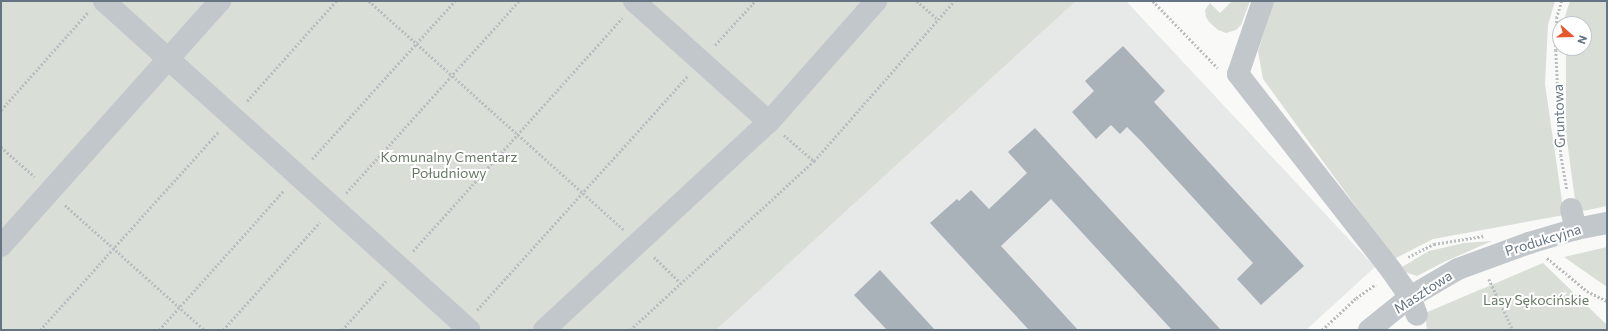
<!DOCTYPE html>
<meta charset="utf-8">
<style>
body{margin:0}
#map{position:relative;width:1608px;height:331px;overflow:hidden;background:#f9f9f7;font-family:Commissioner,sans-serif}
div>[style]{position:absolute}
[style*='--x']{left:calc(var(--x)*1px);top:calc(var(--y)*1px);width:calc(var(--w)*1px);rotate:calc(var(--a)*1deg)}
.built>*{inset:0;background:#e7e8e8}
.green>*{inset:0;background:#d9ded6}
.building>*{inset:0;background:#a9b2b8}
.path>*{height:2.5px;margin-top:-1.25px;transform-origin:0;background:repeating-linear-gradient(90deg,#babec1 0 2px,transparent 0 4px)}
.minor>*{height:22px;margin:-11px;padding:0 11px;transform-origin:11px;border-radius:11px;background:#c2c7cb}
span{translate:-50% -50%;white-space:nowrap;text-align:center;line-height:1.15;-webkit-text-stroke:4px #fff;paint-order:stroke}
.street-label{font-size:14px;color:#647482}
.park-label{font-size:14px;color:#667a63}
.frame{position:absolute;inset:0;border:2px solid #647482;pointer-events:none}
.north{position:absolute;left:1552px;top:16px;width:40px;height:40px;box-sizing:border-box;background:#fff;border:1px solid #c1c7cd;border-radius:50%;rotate:110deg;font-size:11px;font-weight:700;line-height:16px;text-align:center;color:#647482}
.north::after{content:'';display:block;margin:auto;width:14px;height:18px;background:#e5582b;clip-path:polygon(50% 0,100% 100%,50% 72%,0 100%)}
</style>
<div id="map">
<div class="built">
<i style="clip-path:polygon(1076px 1px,1126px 1px,1375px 267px,1306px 330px,716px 330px)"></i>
</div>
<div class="green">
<i style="clip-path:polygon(1px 1px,1076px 1px,716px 330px,1px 330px)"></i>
<i style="clip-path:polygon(1232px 1px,1250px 1px,1241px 25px,1236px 30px,1226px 33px,1218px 30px,1209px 22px,1206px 17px,1205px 10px,1210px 3px,1220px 13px)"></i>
<i style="clip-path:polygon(1274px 1px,1555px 1px,1548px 25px,1545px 84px,1564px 215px,1433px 239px,1394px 259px,1263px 79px,1258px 51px)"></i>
<i style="clip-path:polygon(1570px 1px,1607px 1px,1607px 206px,1583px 211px,1575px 200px,1566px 133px,1566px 48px,1584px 48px,1584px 24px,1565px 24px,1565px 16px)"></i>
<i style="clip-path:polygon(1492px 241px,1444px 262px,1417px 276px,1405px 272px,1402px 267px,1429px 251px,1464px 243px)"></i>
<i style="clip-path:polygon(1607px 247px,1607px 287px,1564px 257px)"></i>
<i style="clip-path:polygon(1543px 263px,1607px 325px,1607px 330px,1427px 330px,1425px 313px)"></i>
</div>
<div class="building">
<i style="clip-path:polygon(1123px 46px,1165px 91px,1154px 102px,1304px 266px,1261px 305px,1237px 279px,1253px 263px,1141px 141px,1127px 127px,1120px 134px,1111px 125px,1096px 139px,1072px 112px,1094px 91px,1085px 81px)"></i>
<i style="clip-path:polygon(1035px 128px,1221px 330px,1172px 330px,1051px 199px,1001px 246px,1078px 330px,1029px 330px,930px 223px,957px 199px,959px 201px,971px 190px,989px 209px,1027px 173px,1008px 152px)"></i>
<i style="clip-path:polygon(880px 270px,935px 330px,887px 330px,854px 295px)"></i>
</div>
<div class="path">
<i style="--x:369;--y:1;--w:343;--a:41.9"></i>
<i style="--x:917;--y:1;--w:28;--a:41"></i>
<i style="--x:1153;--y:1;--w:93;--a:45.9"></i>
<i style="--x:1562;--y:1;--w:17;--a:107"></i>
<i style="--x:1557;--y:17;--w:33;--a:92"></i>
<i style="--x:1556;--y:50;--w:105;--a:87.3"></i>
<i style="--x:1561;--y:155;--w:35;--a:80"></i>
<i style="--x:715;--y:45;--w:59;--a:-47.7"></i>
<i style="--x:247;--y:101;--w:134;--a:-48.3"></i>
<i style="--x:1;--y:110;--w:131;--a:-48.4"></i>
<i style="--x:784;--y:135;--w:40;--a:41"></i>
<i style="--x:1;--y:147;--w:45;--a:41.4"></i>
<i style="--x:312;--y:159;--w:213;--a:-47.9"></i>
<i style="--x:346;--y:193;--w:258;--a:-48"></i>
<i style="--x:65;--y:205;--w:188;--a:41.8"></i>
<i style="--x:413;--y:251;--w:313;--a:-48.1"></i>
<i style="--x:654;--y:257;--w:37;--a:44"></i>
<i style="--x:1408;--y:257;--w:29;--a:-27"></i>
<i style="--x:1434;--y:244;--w:50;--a:-9.3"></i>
<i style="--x:1547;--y:258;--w:52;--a:39.5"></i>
<i style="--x:1587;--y:291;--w:22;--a:27"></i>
<i style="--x:1489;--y:279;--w:56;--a:64.8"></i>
<i style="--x:477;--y:310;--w:315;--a:-48"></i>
<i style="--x:40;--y:330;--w:268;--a:-48"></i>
<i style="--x:159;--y:330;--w:188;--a:-48.2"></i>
<i style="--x:223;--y:330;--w:145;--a:-48.1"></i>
<i style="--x:342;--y:330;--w:66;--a:-48.1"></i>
<i style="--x:630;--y:330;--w:250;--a:-42.6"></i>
<i style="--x:814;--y:161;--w:213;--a:-48.8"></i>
<i style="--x:1322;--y:330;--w:47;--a:-43.3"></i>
<i style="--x:1356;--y:298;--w:24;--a:-35"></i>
</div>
<div class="minor">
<i style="--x:104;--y:1;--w:492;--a:42"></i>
<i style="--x:634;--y:1;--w:181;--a:41.9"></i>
<i style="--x:1263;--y:1;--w:77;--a:108.9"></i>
<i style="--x:1238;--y:74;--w:249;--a:52"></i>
<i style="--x:1391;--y:270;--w:33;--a:55"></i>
<i style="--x:1410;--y:297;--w:19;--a:69"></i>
<i style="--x:1571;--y:209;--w:21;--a:76"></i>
<i style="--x:1;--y:246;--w:329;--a:-48.2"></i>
<i style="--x:544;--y:330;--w:306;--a:-42.8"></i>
<i style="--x:769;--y:122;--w:162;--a:-48.5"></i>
<i style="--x:1369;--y:330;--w:53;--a:-38.8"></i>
<i style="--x:1410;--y:297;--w:56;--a:-30.3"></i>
<i style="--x:1458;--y:269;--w:76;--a:-20.1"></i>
<i style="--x:1529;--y:243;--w:49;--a:-16.6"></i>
<i style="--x:1576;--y:229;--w:32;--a:-11"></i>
</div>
<div class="street-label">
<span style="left:1559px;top:116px;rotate:-92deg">Gruntowa</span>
<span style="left:1543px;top:240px;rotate:-17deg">Produkcyjna</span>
<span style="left:1423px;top:292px;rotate:-33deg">Masztowa</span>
</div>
<div class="park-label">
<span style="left:449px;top:165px">Komunalny Cmentarz<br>Południowy</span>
<span style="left:1536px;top:300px">Lasy Sękocińskie</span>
</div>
<div class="frame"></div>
<div class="north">N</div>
</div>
